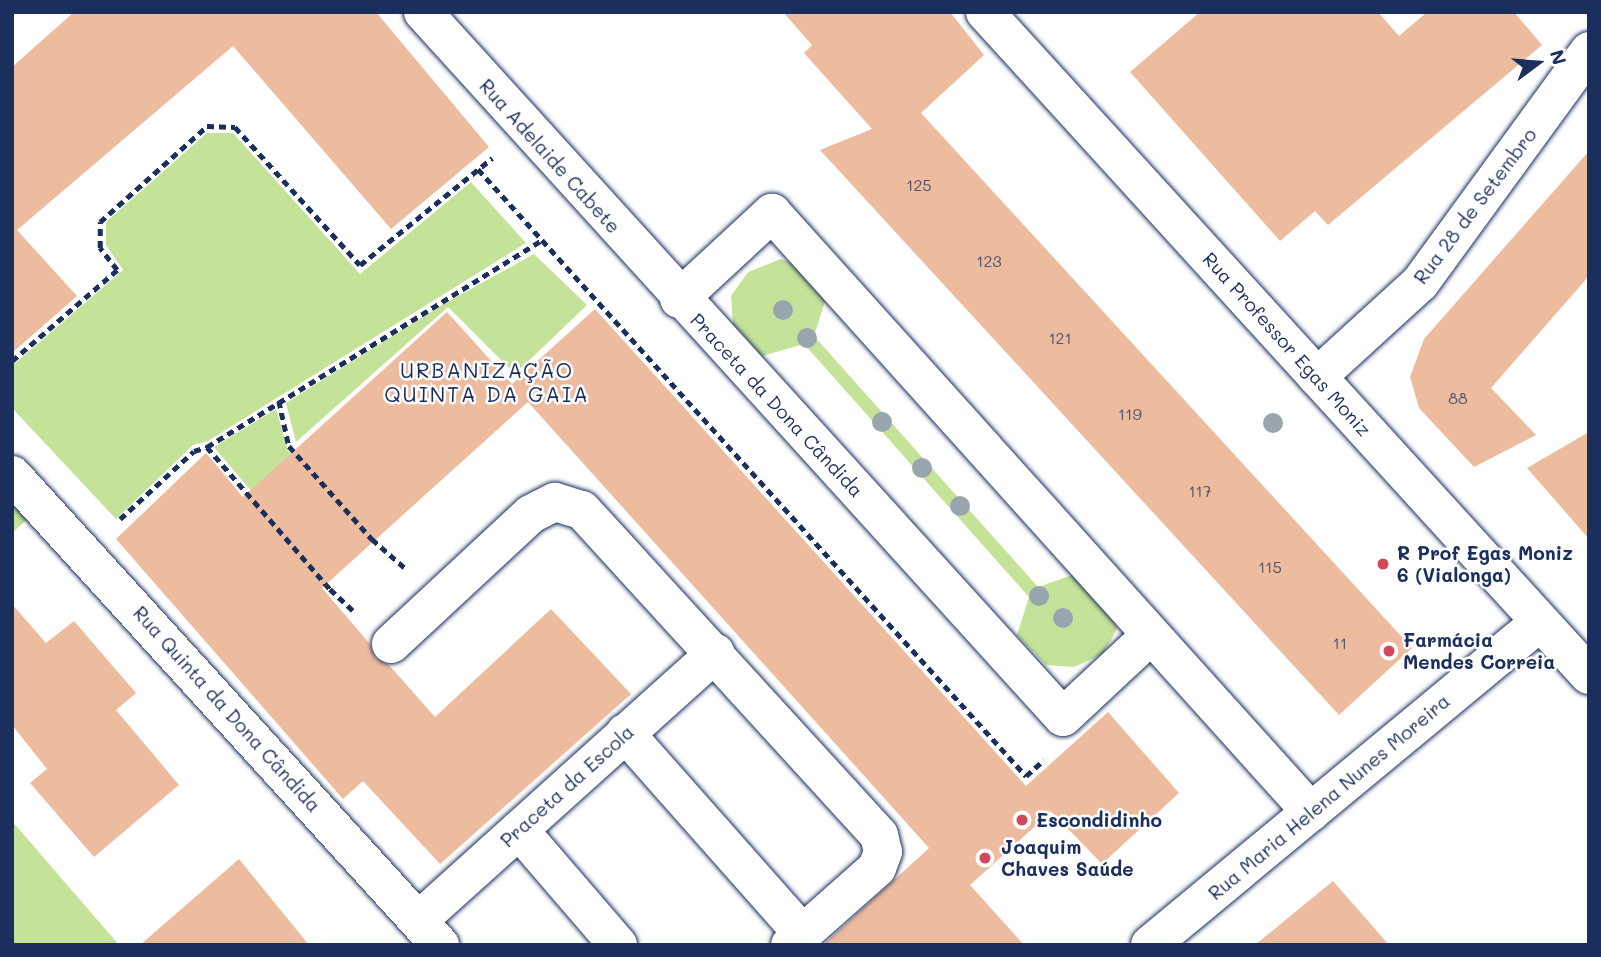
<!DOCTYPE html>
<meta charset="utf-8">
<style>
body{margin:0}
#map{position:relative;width:1601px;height:957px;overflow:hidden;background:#fff;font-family:Mali,sans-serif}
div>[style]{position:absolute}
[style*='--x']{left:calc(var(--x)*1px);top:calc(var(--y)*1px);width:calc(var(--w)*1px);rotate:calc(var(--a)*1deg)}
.green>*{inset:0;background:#c5e299}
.building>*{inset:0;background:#edbb9e}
.path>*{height:4.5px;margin-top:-2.25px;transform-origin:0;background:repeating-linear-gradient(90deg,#1b2f5e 0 7px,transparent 0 12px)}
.roads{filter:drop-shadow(0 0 2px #1b2f5e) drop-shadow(0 0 2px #1b2f5e)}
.minor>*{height:38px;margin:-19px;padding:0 19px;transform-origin:19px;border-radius:19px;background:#fff}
.trees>*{width:20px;height:20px;margin:-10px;border-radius:50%;background:#99a5af}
.dots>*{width:19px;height:19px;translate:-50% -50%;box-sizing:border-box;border:4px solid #fff;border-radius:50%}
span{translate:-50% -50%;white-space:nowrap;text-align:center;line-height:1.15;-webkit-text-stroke:5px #fff;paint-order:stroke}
.number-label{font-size:16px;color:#50526e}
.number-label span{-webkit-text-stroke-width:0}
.street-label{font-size:19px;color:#1b2f5e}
.poi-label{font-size:19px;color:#1b2f5e;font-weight:700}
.left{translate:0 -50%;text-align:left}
.neighbourhood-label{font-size:21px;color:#1b2f5e;letter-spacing:2px}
.frame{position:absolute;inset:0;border:14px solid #1b2f5e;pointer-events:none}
.north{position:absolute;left:1503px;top:28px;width:70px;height:70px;-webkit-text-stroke:5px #fff;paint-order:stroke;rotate:74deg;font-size:19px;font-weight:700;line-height:28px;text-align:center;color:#1b2f5e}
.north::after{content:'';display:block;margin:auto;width:24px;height:32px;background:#1b2f5e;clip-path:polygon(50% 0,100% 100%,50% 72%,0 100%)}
</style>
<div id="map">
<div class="green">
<i style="clip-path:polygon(207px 133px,233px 133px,360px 274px,471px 182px,526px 243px,208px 441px,193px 445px,116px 519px,12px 408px,12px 366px,123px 270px,106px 245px,106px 222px)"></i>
<i style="clip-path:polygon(534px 254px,587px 305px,515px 374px,448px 307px,296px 442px,286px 403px,442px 305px)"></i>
<i style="clip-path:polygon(781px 259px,806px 269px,827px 295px,814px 336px,1038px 587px,1084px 571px,1110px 602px,1117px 629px,1103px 654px,1074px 667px,1046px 665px,1017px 635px,1029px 597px,804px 344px,762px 356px,733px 324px,731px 296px,748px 272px)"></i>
<i style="clip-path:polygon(276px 409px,288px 450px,367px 540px,325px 578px,214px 447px)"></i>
<i style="clip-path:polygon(12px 497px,31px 516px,12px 533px)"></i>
<i style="clip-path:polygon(12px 821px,119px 945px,12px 945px)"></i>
</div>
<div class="building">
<i style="clip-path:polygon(74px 12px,376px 12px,489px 147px,391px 229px,233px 46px,17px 230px,77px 296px,12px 353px,12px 67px)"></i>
<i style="clip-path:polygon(783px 12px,950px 12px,984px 55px,921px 113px,1412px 648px,1339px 715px,820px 150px,872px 129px,804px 53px,812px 45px)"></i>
<i style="clip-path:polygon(1200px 12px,1378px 12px,1399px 36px,1427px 12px,1514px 12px,1542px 45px,1328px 225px,1315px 211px,1280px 241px,1130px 72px)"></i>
<i style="clip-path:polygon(1589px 151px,1589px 276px,1491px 388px,1536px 435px,1474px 467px,1419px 408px,1410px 377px,1424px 339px)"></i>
<i style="clip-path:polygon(595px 309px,1026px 786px,1108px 712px,1179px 793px,1102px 864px,1045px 805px,1051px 812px,970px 885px,1024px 945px,823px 945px,929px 848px,528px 402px,322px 588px,370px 644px,375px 658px,389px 665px,435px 717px,551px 609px,631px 694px,440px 864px,363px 781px,343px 799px,116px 539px,206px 453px,243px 497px,447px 312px,512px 384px)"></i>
<i style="clip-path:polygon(1589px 432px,1589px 539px,1527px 468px)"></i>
<i style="clip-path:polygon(12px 604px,46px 643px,74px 621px,136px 693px,116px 710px,179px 785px,94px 857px,30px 783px,47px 769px,12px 725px)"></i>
<i style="clip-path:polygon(239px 859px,309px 945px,140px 945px)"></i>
<i style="clip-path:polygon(1333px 881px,1389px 945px,1255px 945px)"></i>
</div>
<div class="path">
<i style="--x:478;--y:169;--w:818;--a:47.92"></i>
<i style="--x:1026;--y:776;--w:24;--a:-42"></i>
<i style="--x:12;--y:361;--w:139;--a:-40.9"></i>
<i style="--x:117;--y:270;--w:28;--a:-128"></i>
<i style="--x:100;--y:248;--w:26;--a:-90"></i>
<i style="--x:100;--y:222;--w:144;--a:-41.9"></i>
<i style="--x:207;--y:126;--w:28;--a:2"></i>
<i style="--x:235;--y:127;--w:186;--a:47.8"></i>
<i style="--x:360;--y:265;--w:170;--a:-39"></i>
<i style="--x:279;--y:401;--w:46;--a:77.5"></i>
<i style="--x:289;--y:446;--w:125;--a:48.3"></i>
<i style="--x:372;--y:539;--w:43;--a:41.2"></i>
<i style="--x:207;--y:447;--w:188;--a:49.1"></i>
<i style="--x:330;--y:589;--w:35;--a:43"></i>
<i style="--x:120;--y:519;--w:100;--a:-42.6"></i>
<i style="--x:194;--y:451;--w:14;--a:-17"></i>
<i style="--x:207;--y:447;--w:392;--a:-31.7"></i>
</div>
<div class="roads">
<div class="minor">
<i style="--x:423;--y:12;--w:952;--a:47.77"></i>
<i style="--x:1063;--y:717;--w:120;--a:-43"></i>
<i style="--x:985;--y:12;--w:897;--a:47.67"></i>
<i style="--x:679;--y:299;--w:127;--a:-42.8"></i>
<i style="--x:772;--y:213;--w:806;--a:48.02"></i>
<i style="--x:1317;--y:377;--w:139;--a:-42.4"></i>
<i style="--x:1420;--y:283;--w:287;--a:-53.9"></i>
<i style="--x:12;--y:475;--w:636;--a:47.68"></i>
<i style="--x:391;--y:644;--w:191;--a:-42.9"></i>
<i style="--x:531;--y:514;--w:27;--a:-27"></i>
<i style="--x:555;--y:502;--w:28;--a:17"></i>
<i style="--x:582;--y:510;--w:440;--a:47.6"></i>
<i style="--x:879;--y:835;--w:17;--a:77"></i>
<i style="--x:883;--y:852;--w:17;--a:111"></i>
<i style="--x:877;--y:868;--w:116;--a:138.5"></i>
<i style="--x:625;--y:733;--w:268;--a:48.5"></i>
<i style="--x:519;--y:830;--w:152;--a:49.3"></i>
<i style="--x:419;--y:920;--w:399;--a:-42"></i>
<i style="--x:1150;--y:945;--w:506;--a:-39.63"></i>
</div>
</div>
<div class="trees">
<i style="left:783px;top:310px"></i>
<i style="left:807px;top:338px"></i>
<i style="left:882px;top:422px"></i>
<i style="left:1273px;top:423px"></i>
<i style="left:922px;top:468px"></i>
<i style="left:960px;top:506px"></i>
<i style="left:1039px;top:596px"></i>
<i style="left:1063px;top:618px"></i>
</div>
<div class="dots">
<i style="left:1383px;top:564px;background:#d1495b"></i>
<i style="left:1389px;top:651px;background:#d1495b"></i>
<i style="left:1022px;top:820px;background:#d1495b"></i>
<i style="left:985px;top:858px;background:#d1495b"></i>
</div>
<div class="number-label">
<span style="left:919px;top:185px">125</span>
<span style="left:989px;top:261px">123</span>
<span style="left:1060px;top:338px">121</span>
<span style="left:1458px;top:398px">88</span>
<span style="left:1130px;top:414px">119</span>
<span style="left:1200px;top:491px">117</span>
<span style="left:1270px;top:567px">115</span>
<span style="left:1340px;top:643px">11</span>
</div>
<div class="street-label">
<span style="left:550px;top:156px;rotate:48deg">Rua Adelaide Cabete</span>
<span style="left:1475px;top:206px;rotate:-53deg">Rua 28 de Setembro</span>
<span style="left:1287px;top:344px;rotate:48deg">Rua Professor Egas Moniz</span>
<span style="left:777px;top:405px;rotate:47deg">Praceta da Dona Cândida</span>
<span style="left:227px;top:709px;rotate:48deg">Rua Quinta da Dona Cândida</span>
<span style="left:567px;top:786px;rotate:-42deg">Praceta da Escola</span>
<span style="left:1329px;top:797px;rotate:-40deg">Rua Maria Helena Nunes Moreira</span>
</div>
<div class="poi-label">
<span class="left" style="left:1397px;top:564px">R Prof Egas Moniz<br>6 (Vialonga)</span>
<span class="left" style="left:1403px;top:651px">Farmácia<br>Mendes Correia</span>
<span class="left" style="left:1036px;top:820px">Escondidinho</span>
<span class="left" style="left:1001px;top:858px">Joaquim<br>Chaves Saúde</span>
</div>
<div class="neighbourhood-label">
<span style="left:487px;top:382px">URBANIZAÇÃO<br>QUINTA DA GAIA</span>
</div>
<div class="frame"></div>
<div class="north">N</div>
</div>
